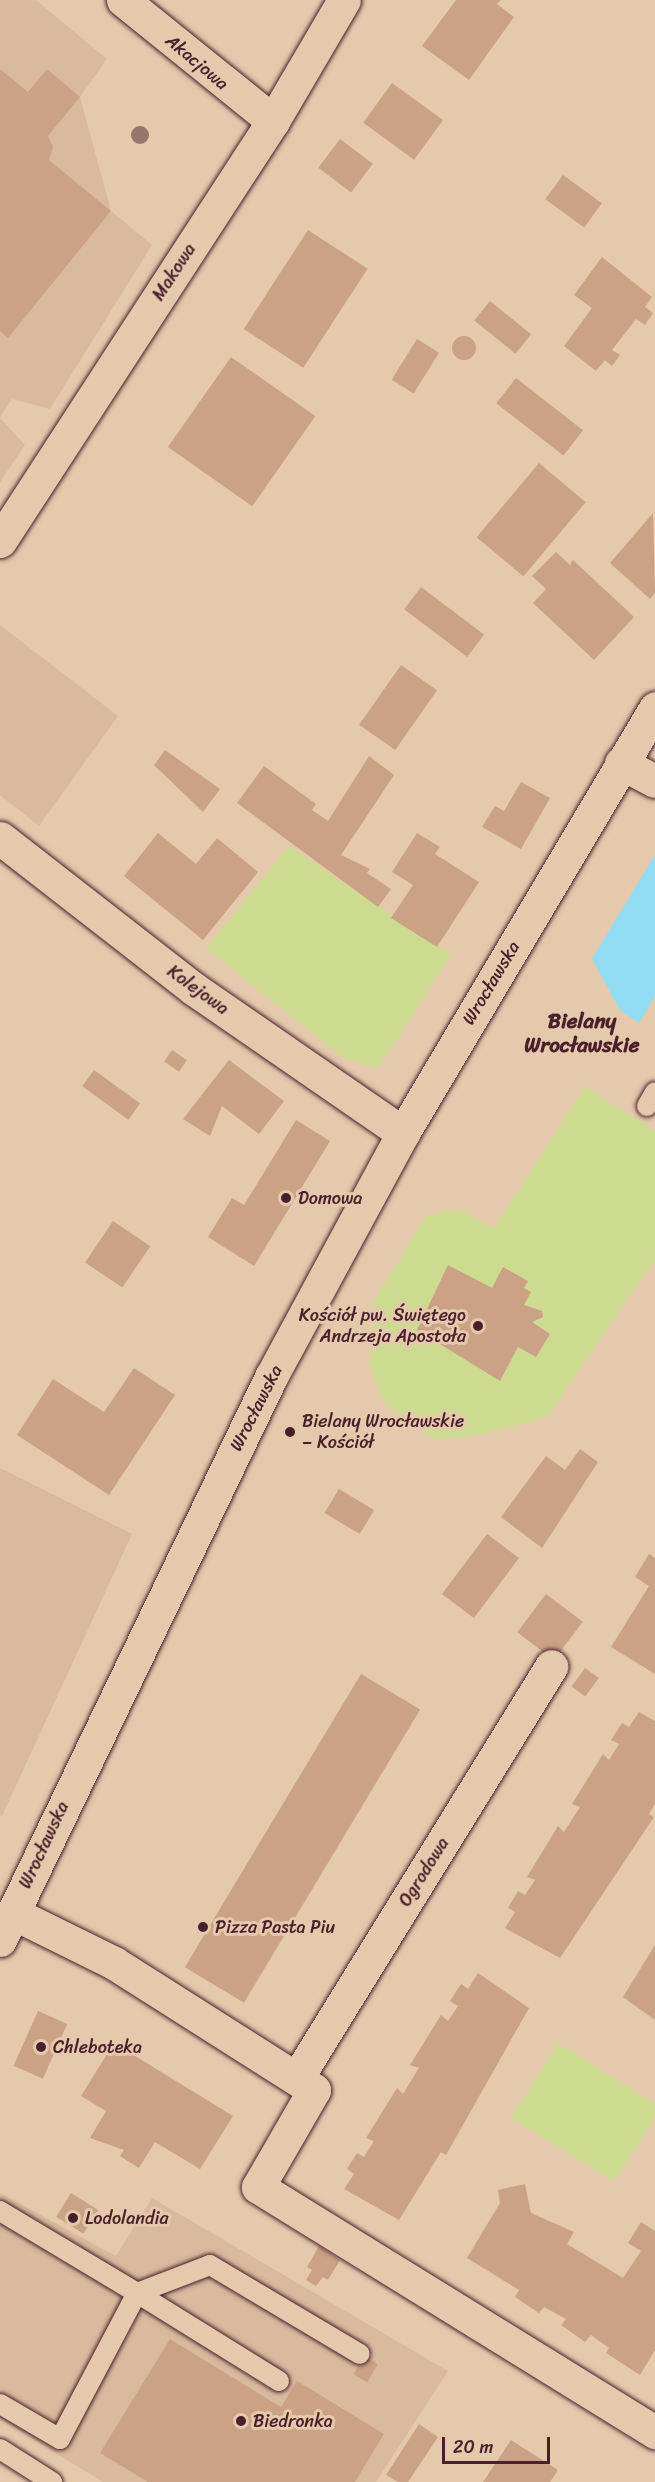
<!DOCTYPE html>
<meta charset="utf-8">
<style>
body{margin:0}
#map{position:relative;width:655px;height:2482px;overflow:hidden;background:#e4c9ac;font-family:Sriracha,sans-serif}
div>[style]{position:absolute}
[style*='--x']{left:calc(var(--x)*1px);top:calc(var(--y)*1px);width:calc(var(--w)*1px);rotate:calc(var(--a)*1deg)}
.built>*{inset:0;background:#d9ba9e}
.green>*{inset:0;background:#ccdb8f}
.water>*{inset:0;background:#93ddf4}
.building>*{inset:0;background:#cba285;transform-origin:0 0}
.round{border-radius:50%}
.roads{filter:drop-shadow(0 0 2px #4a1f2b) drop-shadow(0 0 2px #4a1f2b)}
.lane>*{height:20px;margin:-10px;padding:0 10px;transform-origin:10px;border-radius:10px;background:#e4c9ac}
.street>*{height:33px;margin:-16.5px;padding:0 16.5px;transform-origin:16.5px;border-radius:16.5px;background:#e4c9ac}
.secondary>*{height:33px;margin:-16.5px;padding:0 16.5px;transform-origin:16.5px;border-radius:16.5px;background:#e4c9ac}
.trees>*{width:18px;height:18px;margin:-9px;border-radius:50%;background:#96766b}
.dots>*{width:16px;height:16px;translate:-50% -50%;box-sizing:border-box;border:3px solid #e4c9ac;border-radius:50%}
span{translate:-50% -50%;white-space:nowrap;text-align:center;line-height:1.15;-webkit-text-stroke:6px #e4c9ac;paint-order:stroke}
.street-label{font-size:18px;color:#4a1f2b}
.poi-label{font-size:18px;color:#4a1f2b}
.left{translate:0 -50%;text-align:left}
.right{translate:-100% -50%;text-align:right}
.quarter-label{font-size:21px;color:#4a1f2b;font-weight:700}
.scale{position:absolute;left:442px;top:2437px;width:108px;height:27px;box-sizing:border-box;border:3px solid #4a1f2b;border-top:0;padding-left:8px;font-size:18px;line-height:21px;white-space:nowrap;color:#4a1f2b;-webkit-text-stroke:4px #e4c9ac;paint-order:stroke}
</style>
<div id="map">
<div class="built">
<i style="clip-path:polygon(0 0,36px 0,107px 59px,80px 97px,111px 211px,152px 245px,50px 409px,12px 399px,0 417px)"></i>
<i style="clip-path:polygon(0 418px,25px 445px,0 482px)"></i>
<i style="clip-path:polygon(0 625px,118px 716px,39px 826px,0 795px)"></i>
<i style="clip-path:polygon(0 1468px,132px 1534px,2px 1816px,0 1815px)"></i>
<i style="clip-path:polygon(0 2193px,116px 2256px,152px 2198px,448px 2371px,376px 2482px,103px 2482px,0 2419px)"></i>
</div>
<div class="green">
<i style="clip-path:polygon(289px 846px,451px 955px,378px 1068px,344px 1058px,206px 948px)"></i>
<i style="clip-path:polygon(585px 1086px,655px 1131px,655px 1259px,547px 1417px,475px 1436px,434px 1439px,385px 1404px,370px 1367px,375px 1299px,426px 1216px,459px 1209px,494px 1229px)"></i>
<i style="clip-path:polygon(558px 2043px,655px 2104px,655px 2118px,614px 2181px,511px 2118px)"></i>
</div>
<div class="water">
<i style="clip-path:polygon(655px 855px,655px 996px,639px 1023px,620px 1010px,592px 959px)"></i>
</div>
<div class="building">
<i style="clip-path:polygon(456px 0,501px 0,497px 4px,514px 17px,469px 80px,422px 46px)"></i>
<i style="clip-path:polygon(0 69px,28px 92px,47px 69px,80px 97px,48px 136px,53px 147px,49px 160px,111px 211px,8px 338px,0 331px)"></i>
<i style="left:392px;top:83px;width:63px;height:49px;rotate:36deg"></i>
<i style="left:340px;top:139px;width:41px;height:36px;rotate:37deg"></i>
<i style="left:563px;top:175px;width:48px;height:30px;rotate:36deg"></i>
<i style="left:308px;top:230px;width:71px;height:118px;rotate:33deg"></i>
<i style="clip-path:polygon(602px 257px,652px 297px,645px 307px,653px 313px,645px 325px,636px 319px,612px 350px,620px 355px,612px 366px,605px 360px,596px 371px,564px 346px,592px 308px,574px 295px)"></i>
<i style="left:490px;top:301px;width:53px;height:25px;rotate:39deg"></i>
<i class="round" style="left:452px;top:336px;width:24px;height:24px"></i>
<i style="left:417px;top:339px;width:26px;height:48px;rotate:32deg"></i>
<i style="left:231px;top:357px;width:103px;height:110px;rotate:35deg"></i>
<i style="left:516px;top:378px;width:85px;height:32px;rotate:38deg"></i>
<i style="left:539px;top:463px;width:61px;height:97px;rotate:40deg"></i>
<i style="clip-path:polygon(653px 513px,655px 593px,650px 599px,610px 563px)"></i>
<i style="clip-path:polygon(556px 552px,570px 565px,573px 560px,634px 617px,594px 660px,533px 603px,546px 589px,532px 576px)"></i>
<i style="left:421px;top:587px;width:79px;height:28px;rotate:37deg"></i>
<i style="left:401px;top:665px;width:44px;height:73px;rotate:35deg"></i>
<i style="clip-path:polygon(165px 750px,220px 789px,203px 812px,154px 765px)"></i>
<i style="clip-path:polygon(369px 756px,394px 775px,341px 855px,370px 869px,367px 873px,391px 889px,378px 907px,237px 803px,264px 766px,316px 804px,312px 810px,328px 821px)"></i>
<i style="clip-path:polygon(521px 782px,550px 798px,521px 849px,482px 827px,495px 806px,504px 811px)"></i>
<i style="clip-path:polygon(158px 833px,196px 864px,217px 838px,258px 872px,203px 940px,124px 876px)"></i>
<i style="clip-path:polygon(417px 833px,440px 847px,435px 854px,479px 882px,437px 947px,391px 918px,413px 885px,392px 872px)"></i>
<i style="left:172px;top:1050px;width:18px;height:14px;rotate:34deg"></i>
<i style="clip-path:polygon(229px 1060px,284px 1101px,259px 1134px,222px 1106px,210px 1136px,183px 1119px)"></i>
<i style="left:94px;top:1070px;width:57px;height:20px;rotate:36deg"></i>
<i style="clip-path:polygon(296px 1120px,330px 1141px,254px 1266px,208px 1237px,232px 1198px,244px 1205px)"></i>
<i style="left:113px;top:1221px;width:45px;height:50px;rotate:34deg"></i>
<i style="clip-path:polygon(448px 1265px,492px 1288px,503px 1267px,528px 1281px,524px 1288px,531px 1292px,524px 1305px,542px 1311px,543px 1317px,532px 1322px,550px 1334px,536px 1357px,518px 1347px,500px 1381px,417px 1330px)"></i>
<i style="clip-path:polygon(134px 1368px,175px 1395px,109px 1495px,17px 1435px,53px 1379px,104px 1412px)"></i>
<i style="clip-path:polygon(580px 1449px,598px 1462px,542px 1548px,501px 1517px,546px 1456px,565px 1470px)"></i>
<i style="left:339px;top:1489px;width:41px;height:28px;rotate:31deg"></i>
<i style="left:487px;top:1534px;width:40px;height:75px;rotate:37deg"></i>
<i style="clip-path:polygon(649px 1554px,655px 1558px,655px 1674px,611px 1647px,649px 1586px,635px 1577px)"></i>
<i style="left:546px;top:1594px;width:46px;height:48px;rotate:37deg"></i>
<i style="left:585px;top:1668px;width:17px;height:23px;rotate:36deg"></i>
<i style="left:361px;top:1674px;width:69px;height:342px;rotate:31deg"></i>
<i style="clip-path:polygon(639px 1712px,655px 1721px,655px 1804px,649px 1814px,654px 1817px,560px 1958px,505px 1928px,515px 1912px,508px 1908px,518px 1891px,525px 1895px,535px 1880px,527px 1877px,558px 1826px,564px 1832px,580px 1807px,572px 1804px,603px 1754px,609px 1760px,619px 1744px,611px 1740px,622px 1723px,629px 1727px)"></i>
<i style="clip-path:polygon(655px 1945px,655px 2020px,623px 1997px)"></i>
<i style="clip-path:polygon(478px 1973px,529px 2008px,446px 2155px,441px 2152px,399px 2220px,344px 2189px,354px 2174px,347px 2169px,357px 2153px,364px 2157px,374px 2141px,366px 2138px,397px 2088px,403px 2094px,419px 2068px,410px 2065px,441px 2015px,448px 2021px,458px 2006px,450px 2001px,461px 1984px,468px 1989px)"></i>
<i style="left:38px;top:2011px;width:32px;height:60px;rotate:24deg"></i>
<i style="clip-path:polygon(114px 2043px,233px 2116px,200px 2169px,155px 2142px,139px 2168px,120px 2156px,124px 2150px,90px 2138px,106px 2111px,81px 2096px)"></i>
<i style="clip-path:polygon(525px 2184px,531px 2213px,574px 2232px,567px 2244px,623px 2278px,641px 2251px,628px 2243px,641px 2222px,655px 2231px,655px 2350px,640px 2375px,606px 2353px,609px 2348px,591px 2335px,585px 2342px,561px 2325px,566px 2319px,544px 2307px,539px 2313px,515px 2297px,519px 2290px,467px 2258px,500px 2203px,498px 2190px)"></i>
<i style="left:71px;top:2193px;width:32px;height:28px;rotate:32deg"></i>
<i style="clip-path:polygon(319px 2246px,340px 2260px,328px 2280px,323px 2277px,316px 2286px,306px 2280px,312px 2270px,307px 2267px)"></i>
<i style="clip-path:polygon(170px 2339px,281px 2407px,297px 2381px,384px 2434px,355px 2482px,148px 2482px,100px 2453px)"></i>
<i style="left:364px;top:2356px;width:16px;height:21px;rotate:30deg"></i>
<i style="clip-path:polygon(419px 2424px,438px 2437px,408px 2482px,398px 2482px,386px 2475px)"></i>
<i style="clip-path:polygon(511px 2440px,558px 2470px,550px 2482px,483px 2482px)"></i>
</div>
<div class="roads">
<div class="lane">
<i style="--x:647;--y:1106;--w:16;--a:-60"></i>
<i style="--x:0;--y:2211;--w:160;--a:30.9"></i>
<i style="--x:137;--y:2293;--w:165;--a:117.8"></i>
<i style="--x:60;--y:2439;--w:69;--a:-149.7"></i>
<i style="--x:137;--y:2293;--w:78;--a:-21"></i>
<i style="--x:210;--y:2265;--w:174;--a:30.7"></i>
<i style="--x:137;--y:2293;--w:167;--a:31.8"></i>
<i style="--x:0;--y:2449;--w:62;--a:32.4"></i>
</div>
<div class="street">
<i style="--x:123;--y:0;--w:193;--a:38.9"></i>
<i style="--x:0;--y:541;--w:501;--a:-56.98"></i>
<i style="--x:273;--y:121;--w:140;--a:-59.6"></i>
<i style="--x:621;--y:763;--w:38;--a:28"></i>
<i style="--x:13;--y:1913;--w:113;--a:26.3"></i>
<i style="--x:114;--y:1963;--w:237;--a:32.4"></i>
<i style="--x:314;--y:2090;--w:112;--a:120"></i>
<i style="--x:258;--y:2187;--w:467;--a:31.7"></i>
<i style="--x:297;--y:2078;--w:484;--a:-58.3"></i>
</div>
<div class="secondary">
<i style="--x:0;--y:838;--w:246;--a:37.9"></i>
<i style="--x:194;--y:989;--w:254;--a:34.6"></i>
<i style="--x:0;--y:1940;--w:625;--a:-64.3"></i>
<i style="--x:271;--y:1377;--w:277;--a:-61.6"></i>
<i style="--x:403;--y:1133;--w:494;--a:-59.3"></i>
</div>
</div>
<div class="trees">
<i style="left:140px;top:135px"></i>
</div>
<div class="dots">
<i style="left:286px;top:1198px;background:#4a1f2b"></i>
<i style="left:478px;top:1326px;background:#4a1f2b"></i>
<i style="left:290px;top:1432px;background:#4a1f2b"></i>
<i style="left:203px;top:1927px;background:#4a1f2b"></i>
<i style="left:41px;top:2047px;background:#4a1f2b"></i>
<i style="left:73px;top:2218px;background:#4a1f2b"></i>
<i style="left:241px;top:2421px;background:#4a1f2b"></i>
</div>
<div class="street-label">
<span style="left:197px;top:62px;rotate:40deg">Akacjowa</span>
<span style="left:174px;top:272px;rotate:-57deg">Makowa</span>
<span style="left:491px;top:983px;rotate:-59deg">Wrocławska</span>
<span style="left:198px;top:990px;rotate:36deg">Kolejowa</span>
<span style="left:256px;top:1408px;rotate:-63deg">Wrocławska</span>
<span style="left:44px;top:1845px;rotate:-65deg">Wrocławska</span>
<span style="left:424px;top:1872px;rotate:-58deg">Ogrodowa</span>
</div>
<div class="poi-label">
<span class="left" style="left:298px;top:1198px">Domowa</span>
<span class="right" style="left:466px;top:1326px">Kościół pw. Świętego<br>Andrzeja Apostoła</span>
<span class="left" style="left:302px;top:1432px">Bielany Wrocławskie<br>– Kościół</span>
<span class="left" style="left:215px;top:1927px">Pizza Pasta Piu</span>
<span class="left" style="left:53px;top:2047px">Chleboteka</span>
<span class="left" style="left:85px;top:2218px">Lodolandia</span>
<span class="left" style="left:253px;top:2421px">Biedronka</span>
</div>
<div class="quarter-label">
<span style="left:582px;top:1033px">Bielany<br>Wrocławskie</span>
</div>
<div class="scale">20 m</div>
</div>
